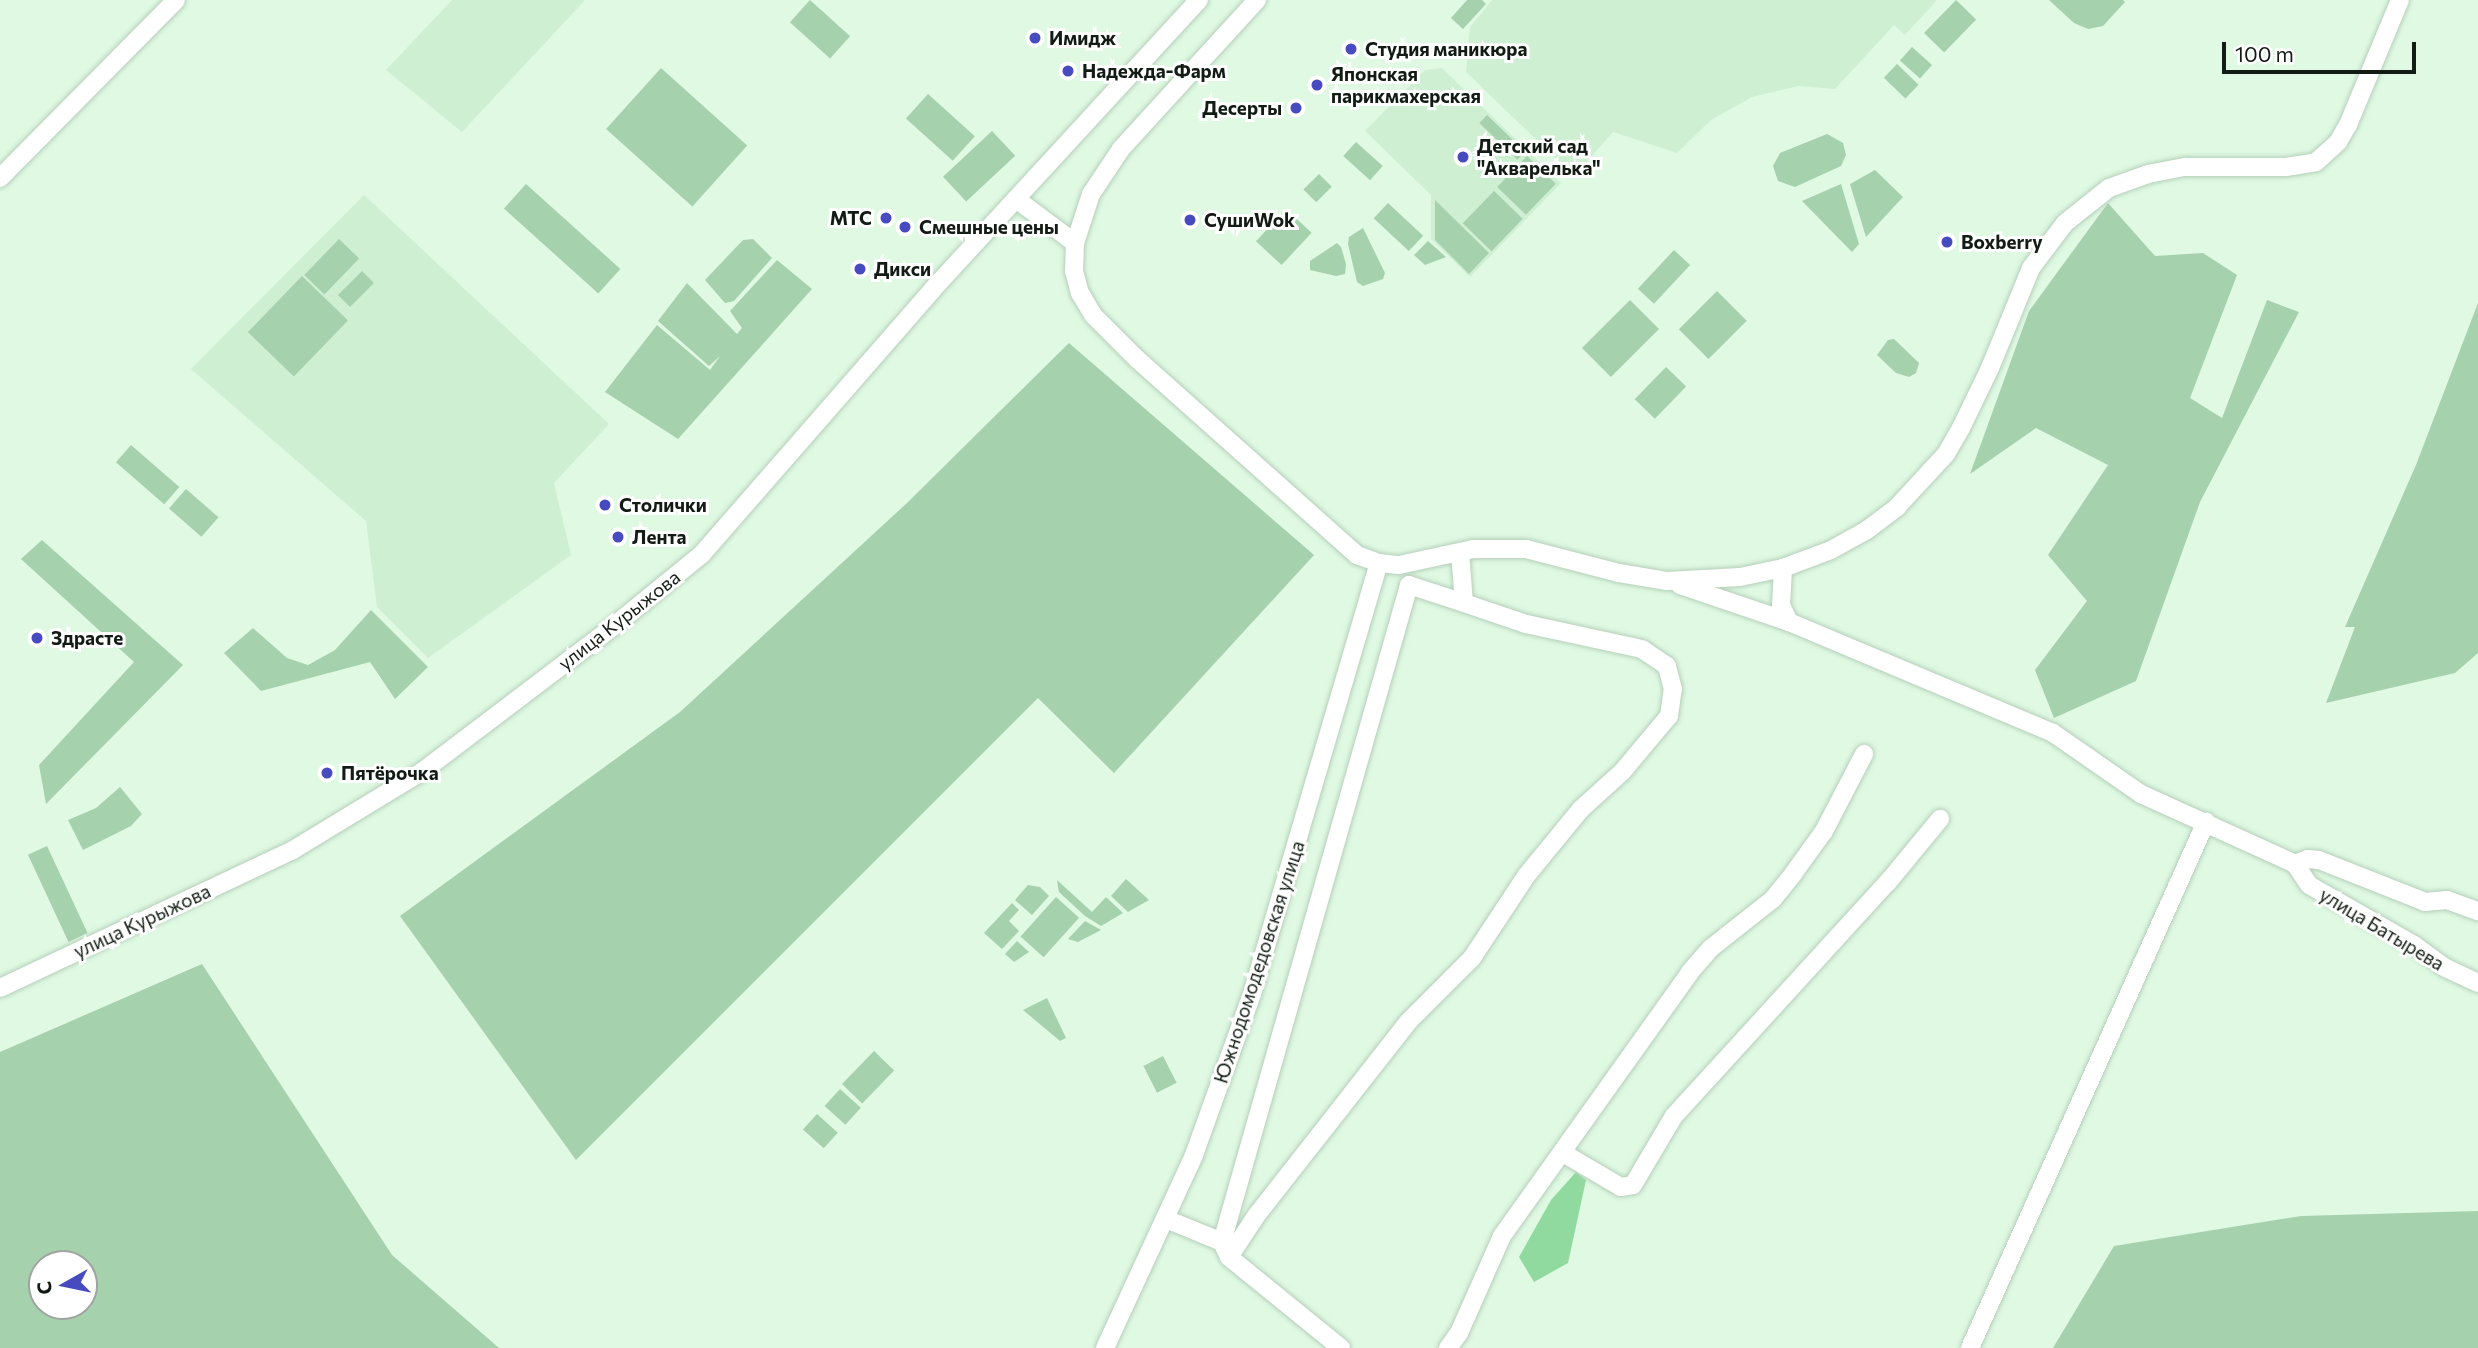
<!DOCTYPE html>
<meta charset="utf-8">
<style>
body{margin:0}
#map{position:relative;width:2478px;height:1348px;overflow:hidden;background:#dff9e3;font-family:Commissioner,sans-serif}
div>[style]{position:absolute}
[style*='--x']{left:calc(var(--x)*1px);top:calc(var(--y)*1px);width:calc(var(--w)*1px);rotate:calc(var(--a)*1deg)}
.built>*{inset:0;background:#cfefd3}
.green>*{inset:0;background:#a6d1ad;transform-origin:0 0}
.water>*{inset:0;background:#91da9f}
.roads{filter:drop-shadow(0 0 2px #b5cfb9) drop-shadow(0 0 2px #b5cfb9)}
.minor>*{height:18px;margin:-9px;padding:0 9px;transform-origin:9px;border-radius:9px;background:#fff}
.dots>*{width:19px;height:19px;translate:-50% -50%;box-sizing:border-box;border:4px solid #fff;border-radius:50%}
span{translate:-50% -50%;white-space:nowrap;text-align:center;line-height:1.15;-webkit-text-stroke:6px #fff;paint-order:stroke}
.poi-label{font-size:19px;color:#121c14;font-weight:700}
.left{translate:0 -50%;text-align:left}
.right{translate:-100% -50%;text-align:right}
.street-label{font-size:19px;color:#121c14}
.north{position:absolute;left:28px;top:1250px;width:70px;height:70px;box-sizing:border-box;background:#fff;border:2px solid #a0a4a1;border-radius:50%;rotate:261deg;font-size:19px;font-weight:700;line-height:28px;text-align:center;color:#121c14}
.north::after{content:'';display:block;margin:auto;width:24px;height:32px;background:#484bc0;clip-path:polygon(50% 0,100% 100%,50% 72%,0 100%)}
.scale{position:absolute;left:2222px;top:42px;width:194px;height:32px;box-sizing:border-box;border:4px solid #121c14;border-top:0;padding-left:9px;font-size:21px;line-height:24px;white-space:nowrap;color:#121c14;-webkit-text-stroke:5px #fff;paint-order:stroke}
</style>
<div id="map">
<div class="built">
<i style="clip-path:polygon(452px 0,585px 0,462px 132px,386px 70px)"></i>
<i style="clip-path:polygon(1492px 0,1937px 0,1905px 35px,1894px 25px,1835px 89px,1798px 86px,1752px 97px,1711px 120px,1677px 153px,1613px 132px,1574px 176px,1466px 72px,1470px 27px)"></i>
<i style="clip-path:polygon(1442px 68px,1561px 183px,1470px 277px,1431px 239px,1431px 195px,1365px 131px,1425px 70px)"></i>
<i style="clip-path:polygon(364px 195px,609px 424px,554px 483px,571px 555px,428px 658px,377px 607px,366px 521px,191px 369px)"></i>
</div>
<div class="green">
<i style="left:810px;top:0;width:54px;height:30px;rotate:42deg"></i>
<i style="clip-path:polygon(1467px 0,1482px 0,1486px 4px,1463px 29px,1451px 18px)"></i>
<i style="left:1956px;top:0;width:28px;height:46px;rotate:44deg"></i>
<i style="clip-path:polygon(2049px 0,2123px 0,2125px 2px,2103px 26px,2088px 29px,2074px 23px)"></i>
<i style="left:1912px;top:47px;width:27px;height:18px;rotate:42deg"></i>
<i style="left:1897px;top:64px;width:30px;height:19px;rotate:44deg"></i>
<i style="left:661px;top:68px;width:116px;height:82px;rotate:42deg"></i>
<i style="left:928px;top:94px;width:63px;height:33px;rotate:42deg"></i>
<i style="left:1487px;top:115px;width:53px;height:11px;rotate:44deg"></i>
<i style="left:992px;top:131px;width:34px;height:67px;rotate:47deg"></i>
<i style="clip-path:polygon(1827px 134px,1843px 143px,1846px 155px,1841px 166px,1795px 187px,1778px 181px,1773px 166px,1780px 153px)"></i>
<i style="left:1356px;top:142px;width:36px;height:19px;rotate:42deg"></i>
<i style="left:1527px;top:156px;width:40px;height:43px;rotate:44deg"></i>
<i style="clip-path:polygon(1875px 170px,1903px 197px,1866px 237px,1850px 184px)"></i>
<i style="left:1319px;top:174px;width:18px;height:22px;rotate:45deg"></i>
<i style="left:526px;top:184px;width:127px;height:33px;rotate:42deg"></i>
<i style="clip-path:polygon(1841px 184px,1859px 244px,1852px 252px,1802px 201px)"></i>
<i style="left:1494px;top:191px;width:40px;height:45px;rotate:44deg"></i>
<i style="clip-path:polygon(1435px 200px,1489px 253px,1469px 274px,1435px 240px)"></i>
<i style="left:1388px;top:203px;width:48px;height:21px;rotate:43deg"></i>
<i style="clip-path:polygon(2108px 203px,2155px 256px,2203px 253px,2237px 275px,2190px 398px,2222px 418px,2267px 300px,2299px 312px,2200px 502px,2136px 681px,2054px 718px,2035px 670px,2087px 601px,2048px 555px,2108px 465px,2036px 428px,1970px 474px,2029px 311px)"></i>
<i style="left:1286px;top:209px;width:35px;height:44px;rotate:43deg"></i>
<i style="clip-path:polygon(1363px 228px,1385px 273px,1383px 279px,1363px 286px,1357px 282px,1348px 244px,1349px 237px)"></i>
<i style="left:339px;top:239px;width:28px;height:50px;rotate:44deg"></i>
<i style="clip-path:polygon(753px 239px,772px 258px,734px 301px,725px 303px,705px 280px,743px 240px)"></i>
<i style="clip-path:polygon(1428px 241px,1446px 257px,1425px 265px,1414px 255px)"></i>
<i style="clip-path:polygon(1337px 243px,1341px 247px,1346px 264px,1345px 274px,1336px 276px,1310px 270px,1310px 261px)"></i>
<i style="left:1674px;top:250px;width:22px;height:53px;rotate:43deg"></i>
<i style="clip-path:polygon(777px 260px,812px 289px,678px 439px,605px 392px,657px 325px,710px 370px,720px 356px,709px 366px,658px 321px,687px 283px,737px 334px,742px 328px,730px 311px)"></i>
<i style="left:362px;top:271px;width:17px;height:34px;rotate:45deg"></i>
<i style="left:302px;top:276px;width:64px;height:78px;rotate:44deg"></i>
<i style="left:1717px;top:291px;width:42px;height:54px;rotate:45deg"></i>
<i style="left:1630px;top:300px;width:41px;height:68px;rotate:45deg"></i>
<i style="clip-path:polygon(2478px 303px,2478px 653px,2455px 673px,2326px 703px,2355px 627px,2345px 627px,2416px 465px)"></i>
<i style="clip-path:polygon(1894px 339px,1919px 363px,1916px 373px,1909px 377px,1896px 373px,1877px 355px,1888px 340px)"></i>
<i style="clip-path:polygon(1069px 343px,1314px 555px,1114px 773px,1038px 698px,576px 1160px,400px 916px,680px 712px,907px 503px)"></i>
<i style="left:1666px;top:367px;width:28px;height:45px;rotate:44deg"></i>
<i style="left:131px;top:445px;width:64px;height:23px;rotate:41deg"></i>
<i style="left:186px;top:489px;width:43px;height:26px;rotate:41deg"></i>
<i style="clip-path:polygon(42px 540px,183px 665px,46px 804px,39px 765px,134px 662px,21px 559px)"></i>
<i style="clip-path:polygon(371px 610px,428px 667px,395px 699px,370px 662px,261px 691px,224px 653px,253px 628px,287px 658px,308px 665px,335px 650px)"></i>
<i style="clip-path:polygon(120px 787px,142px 814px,131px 826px,83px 850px,68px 820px,96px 808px)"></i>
<i style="left:47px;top:846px;width:96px;height:21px;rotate:65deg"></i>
<i style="clip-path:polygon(1126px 879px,1149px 900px,1128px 912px,1111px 896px)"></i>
<i style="clip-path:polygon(1057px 880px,1092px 912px,1106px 897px,1123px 913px,1101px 926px,1085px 916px,1059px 892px)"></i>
<i style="clip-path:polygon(1028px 885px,1040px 887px,1049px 896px,1032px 915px,1015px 900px)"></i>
<i style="left:1056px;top:897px;width:31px;height:53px;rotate:42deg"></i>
<i style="clip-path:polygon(1012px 903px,1019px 910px,1009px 921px,1019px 931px,1002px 949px,984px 933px)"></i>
<i style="clip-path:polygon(1085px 921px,1101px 930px,1078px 942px,1068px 939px)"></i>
<i style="clip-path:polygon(1017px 941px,1029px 952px,1014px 962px,1005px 954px)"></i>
<i style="clip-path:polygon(evenodd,202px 964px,392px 1255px,499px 1348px,0 1348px,0 1052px,202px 964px,42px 1264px,84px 1264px,84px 1306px,42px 1306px,42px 1264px)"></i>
<i style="clip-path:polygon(1047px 998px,1066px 1038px,1060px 1041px,1023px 1010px)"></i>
<i style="left:874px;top:1051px;width:28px;height:46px;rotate:44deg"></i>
<i style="left:1163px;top:1056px;width:30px;height:22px;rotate:63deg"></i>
<i style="left:840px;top:1089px;width:28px;height:23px;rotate:42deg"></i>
<i style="left:817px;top:1114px;width:28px;height:21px;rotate:42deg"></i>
<i style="clip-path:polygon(2478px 1211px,2478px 1348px,2053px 1348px,2114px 1246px,2301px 1216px)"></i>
</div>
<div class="water">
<i style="clip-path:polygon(1576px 1172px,1586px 1180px,1568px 1263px,1534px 1282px,1519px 1257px,1551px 1200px)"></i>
</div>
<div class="roads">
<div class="minor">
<i style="--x:1257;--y:0;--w:202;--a:132.4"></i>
<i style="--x:1121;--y:149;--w:54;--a:123.7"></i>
<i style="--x:1091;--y:194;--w:52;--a:108.1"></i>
<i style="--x:1075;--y:243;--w:28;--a:92"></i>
<i style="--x:1074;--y:271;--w:23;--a:75"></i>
<i style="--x:1080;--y:293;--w:26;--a:59"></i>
<i style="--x:1093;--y:315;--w:62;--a:45"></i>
<i style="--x:1137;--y:359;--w:295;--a:41.7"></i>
<i style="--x:1357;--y:555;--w:23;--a:20"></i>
<i style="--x:1379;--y:563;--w:20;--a:6"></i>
<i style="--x:1399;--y:565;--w:76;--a:-12.2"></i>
<i style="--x:1473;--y:549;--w:53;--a:0"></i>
<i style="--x:1526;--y:549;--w:96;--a:14.5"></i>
<i style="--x:1619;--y:573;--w:49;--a:9.5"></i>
<i style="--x:1667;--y:581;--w:73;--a:-3.1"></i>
<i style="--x:1740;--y:577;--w:44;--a:-11.8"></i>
<i style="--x:1783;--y:568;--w:51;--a:-20.6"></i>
<i style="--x:1831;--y:550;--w:41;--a:-29.1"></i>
<i style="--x:1867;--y:530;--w:38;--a:-37"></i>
<i style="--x:1897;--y:507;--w:72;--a:-47.2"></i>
<i style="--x:1946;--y:454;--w:30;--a:-60"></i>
<i style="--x:1961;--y:428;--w:67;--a:-64.2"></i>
<i style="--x:1990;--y:368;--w:108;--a:-67.7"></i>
<i style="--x:2031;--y:268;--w:56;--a:-52.9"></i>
<i style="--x:2065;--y:223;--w:56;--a:-38.5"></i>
<i style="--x:2109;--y:188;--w:41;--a:-19.7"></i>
<i style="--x:2148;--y:174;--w:38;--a:-11"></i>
<i style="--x:2185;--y:167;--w:101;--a:0"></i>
<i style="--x:2286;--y:167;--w:30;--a:-9"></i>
<i style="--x:2316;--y:162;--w:30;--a:-42"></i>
<i style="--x:2338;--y:142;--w:20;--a:-60"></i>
<i style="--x:2348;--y:125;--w:135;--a:-67.4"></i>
<i style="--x:0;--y:178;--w:250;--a:-45.3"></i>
<i style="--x:1016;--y:199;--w:74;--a:36.7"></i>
<i style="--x:1783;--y:568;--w:37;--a:93"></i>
<i style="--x:1781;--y:605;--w:19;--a:65"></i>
<i style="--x:1680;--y:585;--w:115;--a:18.7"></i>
<i style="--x:1789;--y:622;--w:286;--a:22.8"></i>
<i style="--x:2053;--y:733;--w:107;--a:34.7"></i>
<i style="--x:2141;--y:794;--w:169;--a:24.4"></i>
<i style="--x:2295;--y:864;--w:25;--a:56"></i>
<i style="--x:2309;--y:885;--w:121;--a:29.7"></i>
<i style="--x:2414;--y:945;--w:39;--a:36"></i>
<i style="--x:2446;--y:968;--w:35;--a:25"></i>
<i style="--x:2295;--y:864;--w:14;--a:-21"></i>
<i style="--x:2308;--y:859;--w:11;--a:5"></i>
<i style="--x:2319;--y:860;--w:114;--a:21.6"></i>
<i style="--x:2425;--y:902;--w:22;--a:-5"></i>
<i style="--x:2447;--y:900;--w:33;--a:20"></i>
<i style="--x:0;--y:988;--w:324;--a:-25.2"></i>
<i style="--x:293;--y:850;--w:152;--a:-31.3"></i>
<i style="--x:423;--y:771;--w:241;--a:-37.2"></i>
<i style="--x:615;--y:625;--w:112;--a:-39.2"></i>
<i style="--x:702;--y:554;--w:352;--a:-48.9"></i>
<i style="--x:933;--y:289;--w:393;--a:-47.4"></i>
<i style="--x:1563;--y:1153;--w:67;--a:30.4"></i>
<i style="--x:1621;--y:1187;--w:12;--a:-9"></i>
<i style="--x:1633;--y:1185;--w:80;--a:-59.3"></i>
<i style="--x:1674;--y:1116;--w:317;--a:-47.6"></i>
<i style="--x:1888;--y:882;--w:82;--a:-50.5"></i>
<i style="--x:1166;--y:1219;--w:61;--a:22.3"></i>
<i style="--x:1229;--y:1257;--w:49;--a:-56.6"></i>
<i style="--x:1256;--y:1216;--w:246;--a:-51.9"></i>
<i style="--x:1408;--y:1022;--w:91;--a:-45"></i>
<i style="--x:1472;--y:958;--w:98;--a:-56.6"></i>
<i style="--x:1526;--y:876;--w:87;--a:-50.6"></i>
<i style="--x:1581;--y:809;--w:55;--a:-42.1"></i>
<i style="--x:1622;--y:772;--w:73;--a:-50"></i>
<i style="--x:1669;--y:716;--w:27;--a:-82"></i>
<i style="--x:1673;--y:689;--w:24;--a:-105"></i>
<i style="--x:1667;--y:666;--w:30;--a:-146"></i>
<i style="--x:1642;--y:649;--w:119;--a:-167.8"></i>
<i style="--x:1526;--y:624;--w:65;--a:-161.3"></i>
<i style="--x:1105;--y:1348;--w:213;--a:-65.2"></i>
<i style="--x:1194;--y:1155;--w:171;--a:-70.2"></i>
<i style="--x:1252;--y:994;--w:449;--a:-73.6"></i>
<i style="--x:1341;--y:1348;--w:144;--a:-140.9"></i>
<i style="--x:1229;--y:1257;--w:17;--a:-115"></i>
<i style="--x:1222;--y:1242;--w:683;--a:-74.11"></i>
<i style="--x:1409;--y:585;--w:58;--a:18.1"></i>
<i style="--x:1464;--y:603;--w:51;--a:-94.5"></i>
<i style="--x:1448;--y:1348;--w:19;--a:-54"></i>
<i style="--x:1459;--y:1333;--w:106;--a:-66.1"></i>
<i style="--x:1502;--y:1236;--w:324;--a:-54.5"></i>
<i style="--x:1690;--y:972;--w:32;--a:-49"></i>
<i style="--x:1711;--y:948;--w:79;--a:-38.3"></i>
<i style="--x:1773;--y:899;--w:32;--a:-51"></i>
<i style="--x:1793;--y:874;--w:53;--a:-54.2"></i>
<i style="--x:1824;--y:831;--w:87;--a:-62.5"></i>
<i style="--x:1970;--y:1348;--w:577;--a:-65.84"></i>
</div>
</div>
<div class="dots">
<i style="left:1035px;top:38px;background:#484bc0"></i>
<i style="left:1351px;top:49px;background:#484bc0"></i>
<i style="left:1068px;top:71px;background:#484bc0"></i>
<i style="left:1317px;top:85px;background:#484bc0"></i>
<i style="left:1296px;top:108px;background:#484bc0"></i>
<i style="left:1463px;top:157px;background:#484bc0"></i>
<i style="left:886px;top:218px;background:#484bc0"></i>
<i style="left:1190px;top:220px;background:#484bc0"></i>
<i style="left:905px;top:227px;background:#484bc0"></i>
<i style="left:1947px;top:242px;background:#484bc0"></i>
<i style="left:860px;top:269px;background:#484bc0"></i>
<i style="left:605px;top:505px;background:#484bc0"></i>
<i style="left:618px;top:537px;background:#484bc0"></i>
<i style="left:37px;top:638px;background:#484bc0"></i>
<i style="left:327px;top:773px;background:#484bc0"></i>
</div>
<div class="poi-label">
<span class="left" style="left:1049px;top:38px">Имидж</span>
<span class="left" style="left:1365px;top:49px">Студия маникюра</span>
<span class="left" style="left:1082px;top:71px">Надежда-Фарм</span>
<span class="left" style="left:1331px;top:85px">Японская<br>парикмахерская</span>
<span class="right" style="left:1282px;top:108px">Десерты</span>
<span class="left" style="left:1477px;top:157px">Детский сад<br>"Акварелька"</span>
<span class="right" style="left:872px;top:218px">МТС</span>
<span class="left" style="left:1204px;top:220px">СушиWok</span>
<span class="left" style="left:919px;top:227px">Смешные цены</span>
<span class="left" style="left:1961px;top:242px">Boxberry</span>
<span class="left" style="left:874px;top:269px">Дикси</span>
<span class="left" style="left:619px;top:505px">Столички</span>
<span class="left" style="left:632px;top:537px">Лента</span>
<span class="left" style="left:51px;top:638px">Здрасте</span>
<span class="left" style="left:341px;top:773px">Пятёрочка</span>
</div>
<div class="street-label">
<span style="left:619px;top:620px;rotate:-38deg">улица Курыжова</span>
<span style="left:142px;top:921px;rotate:-25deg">улица Курыжова</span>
<span style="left:2382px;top:929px;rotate:31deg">улица Батырева</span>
<span style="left:1259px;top:962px;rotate:-72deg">Южнодомодедовская улица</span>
</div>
<div class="north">С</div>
<div class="scale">100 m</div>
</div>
